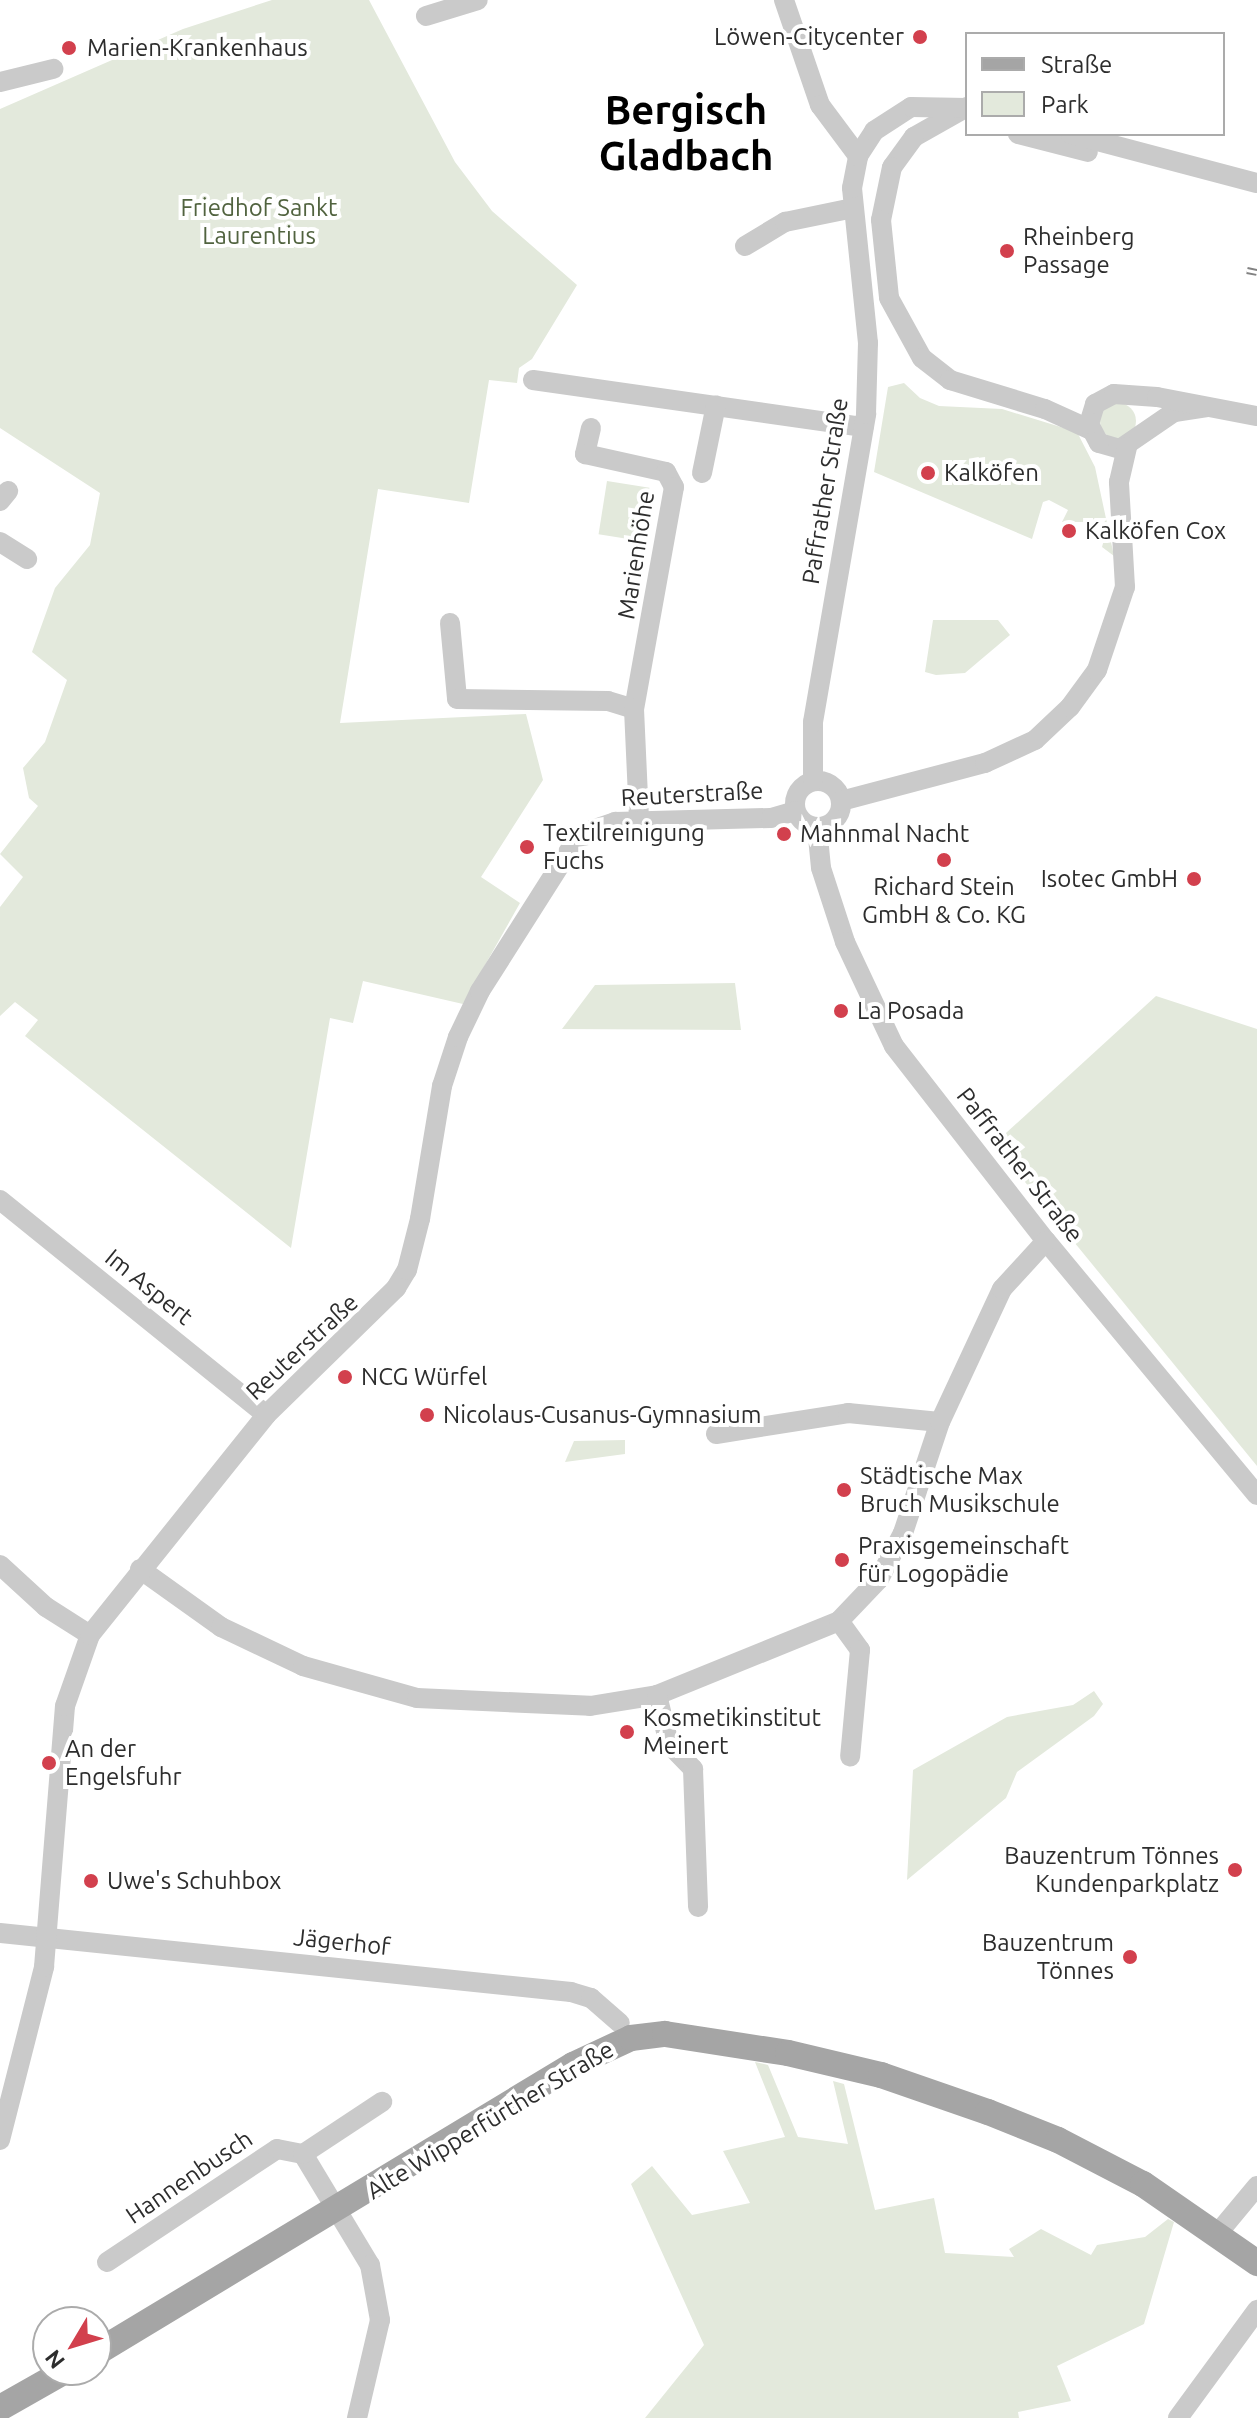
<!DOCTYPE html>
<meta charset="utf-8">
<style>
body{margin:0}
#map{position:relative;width:1257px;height:2418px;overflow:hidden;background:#fff;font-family:Ubuntu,sans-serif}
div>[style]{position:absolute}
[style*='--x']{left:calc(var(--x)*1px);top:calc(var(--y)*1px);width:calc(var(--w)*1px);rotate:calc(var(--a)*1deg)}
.green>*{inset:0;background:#e3e9dc;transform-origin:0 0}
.round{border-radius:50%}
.minor>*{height:20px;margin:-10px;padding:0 10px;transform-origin:10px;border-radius:10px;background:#cacaca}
.minor>.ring{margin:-10px;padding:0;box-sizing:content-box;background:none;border:20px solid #cacaca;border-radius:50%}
.major>*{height:26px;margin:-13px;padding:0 13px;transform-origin:13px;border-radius:13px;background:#a5a5a5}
.rail>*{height:7px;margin-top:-3.5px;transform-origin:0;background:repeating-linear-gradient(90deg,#fff 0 12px,#828282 0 24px);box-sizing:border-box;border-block:2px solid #828282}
.minor-bridge>*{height:20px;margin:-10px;padding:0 10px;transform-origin:10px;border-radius:10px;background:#cacaca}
.dots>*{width:22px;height:22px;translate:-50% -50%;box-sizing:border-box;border:4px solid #fff;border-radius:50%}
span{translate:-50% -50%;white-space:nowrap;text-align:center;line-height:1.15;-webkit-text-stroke:8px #fff;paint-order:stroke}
.poi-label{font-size:24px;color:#2d2d2d}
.right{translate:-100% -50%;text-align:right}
.left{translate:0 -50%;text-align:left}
.park-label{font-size:24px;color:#51633f}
.street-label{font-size:24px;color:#2d2d2d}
.town-label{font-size:40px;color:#000;font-weight:700}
.legend{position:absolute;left:965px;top:32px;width:260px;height:104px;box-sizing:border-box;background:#fff;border:2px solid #ababab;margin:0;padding:10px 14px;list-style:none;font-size:24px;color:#2d2d2d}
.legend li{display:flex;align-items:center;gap:16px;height:40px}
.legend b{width:40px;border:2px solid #ababab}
.north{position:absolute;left:32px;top:2306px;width:80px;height:80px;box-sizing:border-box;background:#fff;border:2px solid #ababab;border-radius:50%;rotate:232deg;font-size:22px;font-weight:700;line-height:32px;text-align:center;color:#2d2d2d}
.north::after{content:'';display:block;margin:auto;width:28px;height:36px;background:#d2404d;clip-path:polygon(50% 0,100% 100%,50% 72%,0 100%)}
</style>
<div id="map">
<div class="green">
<i style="clip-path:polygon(272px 0,369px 0,455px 162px,492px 211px,577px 285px,532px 359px,519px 368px,517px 383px,489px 380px,469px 503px,378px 489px,340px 723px,526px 714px,543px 780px,481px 877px,520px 903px,463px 1004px,363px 981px,353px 1023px,330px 1018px,291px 1248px,25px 1036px,38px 1020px,15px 1002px,0 1016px,0 907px,23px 877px,0 854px,38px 806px,29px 798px,23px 768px,45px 742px,67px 680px,32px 652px,55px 588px,90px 545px,100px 493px,0 428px,0 109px,183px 29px)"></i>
<i style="clip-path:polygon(904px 383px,920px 398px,939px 406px,1002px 409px,1077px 432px,1095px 467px,1114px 556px,1102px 547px,1105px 536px,1097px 522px,1062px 522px,1068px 510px,1049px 500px,1043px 502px,1032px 539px,874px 472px,888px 387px)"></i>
<i class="round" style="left:1100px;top:403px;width:36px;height:36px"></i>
<i style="left:607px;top:481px;width:43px;height:54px;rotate:9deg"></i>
<i style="clip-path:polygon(933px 620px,998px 620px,1010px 635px,965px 673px,936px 675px,925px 672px)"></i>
<i style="clip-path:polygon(735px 983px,741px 1030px,562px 1029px,595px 985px)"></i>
<i style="clip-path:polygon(1156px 996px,1257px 1029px,1257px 1466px,994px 1144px)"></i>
<i style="clip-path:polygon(625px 1440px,625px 1454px,565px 1462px,574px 1441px)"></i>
<i style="clip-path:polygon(1094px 1691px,1103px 1704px,1094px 1716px,1017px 1772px,1006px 1798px,907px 1880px,913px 1770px,1007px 1717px,1073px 1705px)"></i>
<i style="clip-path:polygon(755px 2062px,768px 2065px,798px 2137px,848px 2144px,833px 2081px,844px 2084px,875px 2210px,934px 2198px,945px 2253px,1014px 2257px,1009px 2249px,1041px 2229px,1091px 2255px,1097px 2245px,1145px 2237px,1168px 2219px,1174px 2222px,1144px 2324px,1057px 2366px,1071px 2401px,1018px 2412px,1019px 2418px,645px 2418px,704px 2345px,631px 2184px,652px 2166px,692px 2215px,750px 2203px,723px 2151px,785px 2137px)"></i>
</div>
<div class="minor">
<i style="--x:784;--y:0;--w:111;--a:71.1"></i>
<i style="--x:820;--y:105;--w:64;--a:53.3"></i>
<i style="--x:426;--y:16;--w:54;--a:-17.1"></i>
<i style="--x:0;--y:82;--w:55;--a:-13.8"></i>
<i style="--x:967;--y:107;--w:61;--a:150.5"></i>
<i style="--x:914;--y:137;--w:37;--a:126"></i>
<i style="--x:892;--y:167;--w:54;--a:101.7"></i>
<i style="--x:881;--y:220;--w:78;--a:84.1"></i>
<i style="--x:889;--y:298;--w:68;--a:61.2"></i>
<i style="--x:922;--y:358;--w:36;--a:38"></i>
<i style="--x:950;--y:380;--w:99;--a:17"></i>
<i style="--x:1045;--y:409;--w:51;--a:24.5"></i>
<i style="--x:1018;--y:134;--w:72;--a:14.4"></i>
<i style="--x:1071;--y:134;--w:192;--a:14.8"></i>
<i style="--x:745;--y:246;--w:47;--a:-31"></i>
<i style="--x:785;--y:222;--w:69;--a:-11.6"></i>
<i style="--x:533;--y:380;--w:334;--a:8.1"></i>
<i style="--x:1207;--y:407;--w:33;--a:171"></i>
<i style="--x:1174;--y:412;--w:65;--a:145.6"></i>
<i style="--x:1120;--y:449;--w:22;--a:-164"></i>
<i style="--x:1099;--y:443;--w:21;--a:-118"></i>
<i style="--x:1089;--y:424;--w:21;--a:-73"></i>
<i style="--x:1095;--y:404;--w:21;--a:-28"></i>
<i style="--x:1114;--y:394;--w:43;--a:4"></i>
<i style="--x:1157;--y:397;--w:102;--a:10.8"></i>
<i style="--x:591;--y:428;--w:27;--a:103"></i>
<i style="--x:585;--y:454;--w:83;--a:12.5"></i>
<i style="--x:666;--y:472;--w:17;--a:62"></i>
<i style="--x:674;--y:487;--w:226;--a:100.2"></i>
<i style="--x:702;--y:473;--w:69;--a:-78.4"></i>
<i style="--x:0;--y:501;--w:13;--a:-51"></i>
<i style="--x:0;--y:542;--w:32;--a:32"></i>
<i style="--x:450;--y:623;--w:76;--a:84.7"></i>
<i style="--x:457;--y:699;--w:151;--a:0.8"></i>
<i style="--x:608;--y:701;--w:27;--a:17"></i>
<i style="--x:634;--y:709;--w:112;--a:87.4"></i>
<i class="ring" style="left:795px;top:781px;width:26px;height:26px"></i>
<i style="--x:813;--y:781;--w:59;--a:-90"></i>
<i style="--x:813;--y:722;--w:313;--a:-80.2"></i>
<i style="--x:866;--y:414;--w:71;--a:-88.4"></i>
<i style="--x:868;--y:343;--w:156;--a:-95.9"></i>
<i style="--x:852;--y:188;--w:33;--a:-79"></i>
<i style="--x:858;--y:156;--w:30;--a:-57"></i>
<i style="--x:841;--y:801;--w:149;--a:-14.8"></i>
<i style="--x:985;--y:763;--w:55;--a:-24.7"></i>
<i style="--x:1035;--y:740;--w:48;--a:-43.3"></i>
<i style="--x:1070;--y:707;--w:46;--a:-53.9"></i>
<i style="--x:1097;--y:670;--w:88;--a:-71.4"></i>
<i style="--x:1125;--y:587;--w:105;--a:-93.3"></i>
<i style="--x:1119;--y:482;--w:36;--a:-77"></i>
<i style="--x:817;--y:827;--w:41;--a:84.4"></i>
<i style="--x:821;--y:868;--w:78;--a:72"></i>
<i style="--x:845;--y:942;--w:115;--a:64.8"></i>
<i style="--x:894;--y:1046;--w:247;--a:52.1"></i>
<i style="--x:1046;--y:1241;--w:330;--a:50.3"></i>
<i style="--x:0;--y:1200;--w:342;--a:38.9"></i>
<i style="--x:716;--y:1434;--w:134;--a:-9"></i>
<i style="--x:848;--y:1413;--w:92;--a:5.6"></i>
<i style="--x:0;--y:1565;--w:62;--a:42.4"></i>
<i style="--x:46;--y:1607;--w:52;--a:32.5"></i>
<i style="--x:140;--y:1569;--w:100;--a:35.6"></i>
<i style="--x:221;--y:1627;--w:91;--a:25.4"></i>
<i style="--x:303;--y:1666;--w:118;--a:15.7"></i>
<i style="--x:417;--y:1698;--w:173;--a:2.6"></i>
<i style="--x:590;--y:1706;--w:68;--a:-9.3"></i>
<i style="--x:657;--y:1695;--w:196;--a:-22.1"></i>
<i style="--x:839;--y:1621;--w:58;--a:-46.4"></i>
<i style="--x:879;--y:1579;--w:52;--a:-62.4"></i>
<i style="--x:903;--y:1533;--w:117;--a:-71.6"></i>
<i style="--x:940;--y:1422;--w:147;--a:-65"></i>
<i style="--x:1002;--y:1289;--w:65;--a:-47.5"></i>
<i style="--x:839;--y:1621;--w:36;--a:54"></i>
<i style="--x:860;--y:1650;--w:107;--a:95.3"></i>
<i style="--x:657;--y:1695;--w:50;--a:76.2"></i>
<i style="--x:669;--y:1744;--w:35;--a:46"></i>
<i style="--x:693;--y:1769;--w:138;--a:87.9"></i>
<i style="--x:0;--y:1933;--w:574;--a:5.9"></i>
<i style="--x:571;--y:1992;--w:21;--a:17"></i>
<i style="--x:591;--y:1998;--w:38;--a:41"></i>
<i style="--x:0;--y:2140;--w:179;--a:-75.7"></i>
<i style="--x:44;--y:1967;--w:262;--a:-85.4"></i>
<i style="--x:65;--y:1706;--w:75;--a:-70.6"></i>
<i style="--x:90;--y:1635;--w:282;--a:-51.3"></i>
<i style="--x:266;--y:1415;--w:182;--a:-44.3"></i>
<i style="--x:396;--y:1288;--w:21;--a:-59"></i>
<i style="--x:407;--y:1270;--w:53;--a:-75.7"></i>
<i style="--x:420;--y:1219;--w:135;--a:-80.6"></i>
<i style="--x:442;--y:1086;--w:52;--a:-71.9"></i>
<i style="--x:458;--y:1037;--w:51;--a:-64.4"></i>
<i style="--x:480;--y:991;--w:172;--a:-57.6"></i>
<i style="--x:572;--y:846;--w:23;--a:-41"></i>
<i style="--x:589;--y:831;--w:28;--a:-19"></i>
<i style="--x:615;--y:822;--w:156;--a:-1.5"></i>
<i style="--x:771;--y:818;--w:25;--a:-16"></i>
<i style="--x:303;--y:2154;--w:130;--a:58.9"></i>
<i style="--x:370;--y:2265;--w:56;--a:79.7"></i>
<i style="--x:380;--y:2320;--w:101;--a:103.2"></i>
<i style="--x:1218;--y:2233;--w:61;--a:-50.3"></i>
<i style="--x:107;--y:2262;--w:204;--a:-33.6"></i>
<i style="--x:277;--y:2149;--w:26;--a:11"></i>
<i style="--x:303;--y:2154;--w:95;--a:-33.4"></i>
<i style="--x:1178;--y:2418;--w:134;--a:-53.8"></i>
</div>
<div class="major">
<i style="--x:96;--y:2353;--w:557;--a:-31.12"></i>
<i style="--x:573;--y:2065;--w:64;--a:-25"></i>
<i style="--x:631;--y:2038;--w:34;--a:-7"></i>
<i style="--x:665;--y:2034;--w:124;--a:8.8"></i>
<i style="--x:788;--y:2053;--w:96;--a:13.3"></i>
<i style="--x:881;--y:2075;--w:113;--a:19.1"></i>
<i style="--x:988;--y:2112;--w:75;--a:21.8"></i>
<i style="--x:1058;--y:2140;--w:96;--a:27.4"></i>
<i style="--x:1143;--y:2184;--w:139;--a:34.7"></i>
<i style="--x:0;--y:2408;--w:77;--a:-29.6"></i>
</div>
<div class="rail">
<i style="--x:1247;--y:270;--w:10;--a:11"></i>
</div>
<div class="minor-bridge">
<i style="--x:874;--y:131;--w:44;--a:-33"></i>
<i style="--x:911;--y:107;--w:56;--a:1"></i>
</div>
<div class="dots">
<i style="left:920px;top:37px;background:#d2404d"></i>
<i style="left:69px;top:48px;background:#d2404d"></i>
<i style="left:1007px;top:251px;background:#d2404d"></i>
<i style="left:928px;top:473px;background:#d2404d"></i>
<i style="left:1069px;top:531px;background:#d2404d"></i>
<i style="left:784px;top:834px;background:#d2404d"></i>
<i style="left:527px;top:847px;background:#d2404d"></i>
<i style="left:944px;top:860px;background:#d2404d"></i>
<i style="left:1194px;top:879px;background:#d2404d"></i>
<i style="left:841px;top:1011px;background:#d2404d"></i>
<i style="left:345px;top:1377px;background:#d2404d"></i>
<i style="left:427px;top:1415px;background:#d2404d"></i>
<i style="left:844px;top:1490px;background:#d2404d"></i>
<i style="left:842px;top:1560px;background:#d2404d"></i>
<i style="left:627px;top:1732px;background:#d2404d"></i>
<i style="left:49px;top:1763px;background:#d2404d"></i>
<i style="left:1235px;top:1870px;background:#d2404d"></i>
<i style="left:91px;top:1881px;background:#d2404d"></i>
<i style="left:1130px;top:1957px;background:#d2404d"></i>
</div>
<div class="poi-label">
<span class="right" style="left:904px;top:37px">Löwen-Citycenter</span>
<span class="left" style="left:87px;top:48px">Marien-Krankenhaus</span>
<span class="left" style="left:1023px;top:251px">Rheinberg<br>Passage</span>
<span class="left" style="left:944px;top:473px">Kalköfen</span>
<span class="left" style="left:1085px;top:531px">Kalköfen Cox</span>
<span class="left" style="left:543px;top:847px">Textilreinigung<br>Fuchs</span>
<span class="left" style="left:800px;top:834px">Mahnmal Nacht</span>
<span class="right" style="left:1178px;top:879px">Isotec GmbH</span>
<span style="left:944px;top:901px">Richard Stein<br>GmbH &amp; Co. KG</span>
<span class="left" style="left:857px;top:1011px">La Posada</span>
<span class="left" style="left:361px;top:1377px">NCG Würfel</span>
<span class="left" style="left:443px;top:1415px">Nicolaus-Cusanus-Gymnasium</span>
<span class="left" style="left:860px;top:1490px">Städtische Max<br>Bruch Musikschule</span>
<span class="left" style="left:858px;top:1560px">Praxisgemeinschaft<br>für Logopädie</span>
<span class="left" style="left:643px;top:1732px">Kosmetikinstitut<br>Meinert</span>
<span class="left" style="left:65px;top:1763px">An der<br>Engelsfuhr</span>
<span class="right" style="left:1219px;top:1870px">Bauzentrum Tönnes<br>Kundenparkplatz</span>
<span class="left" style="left:107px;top:1881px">Uwe's Schuhbox</span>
<span class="right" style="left:1114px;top:1957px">Bauzentrum<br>Tönnes</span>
</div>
<div class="park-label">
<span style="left:259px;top:222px">Friedhof Sankt<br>Laurentius</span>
</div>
<div class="street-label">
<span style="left:825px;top:491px;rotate:-81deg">Paffrather Straße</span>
<span style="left:636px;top:555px;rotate:-81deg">Marienhöhe</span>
<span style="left:692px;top:794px;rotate:-3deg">Reuterstraße</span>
<span style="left:1020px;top:1165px;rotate:52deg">Paffrather Straße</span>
<span style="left:149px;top:1287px;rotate:39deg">Im Aspert</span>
<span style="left:302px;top:1347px;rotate:-43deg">Reuterstraße</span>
<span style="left:342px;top:1942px;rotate:6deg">Jägerhof</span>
<span style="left:490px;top:2120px;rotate:-31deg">Alte Wipperfürther Straße</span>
<span style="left:189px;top:2177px;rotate:-34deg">Hannenbusch</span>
</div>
<div class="town-label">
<span style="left:686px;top:133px">Bergisch<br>Gladbach</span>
</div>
<ul class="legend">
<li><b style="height:10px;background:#a5a5a5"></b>Straße</li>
<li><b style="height:22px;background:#e3e9dc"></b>Park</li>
</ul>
<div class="north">N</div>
</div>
